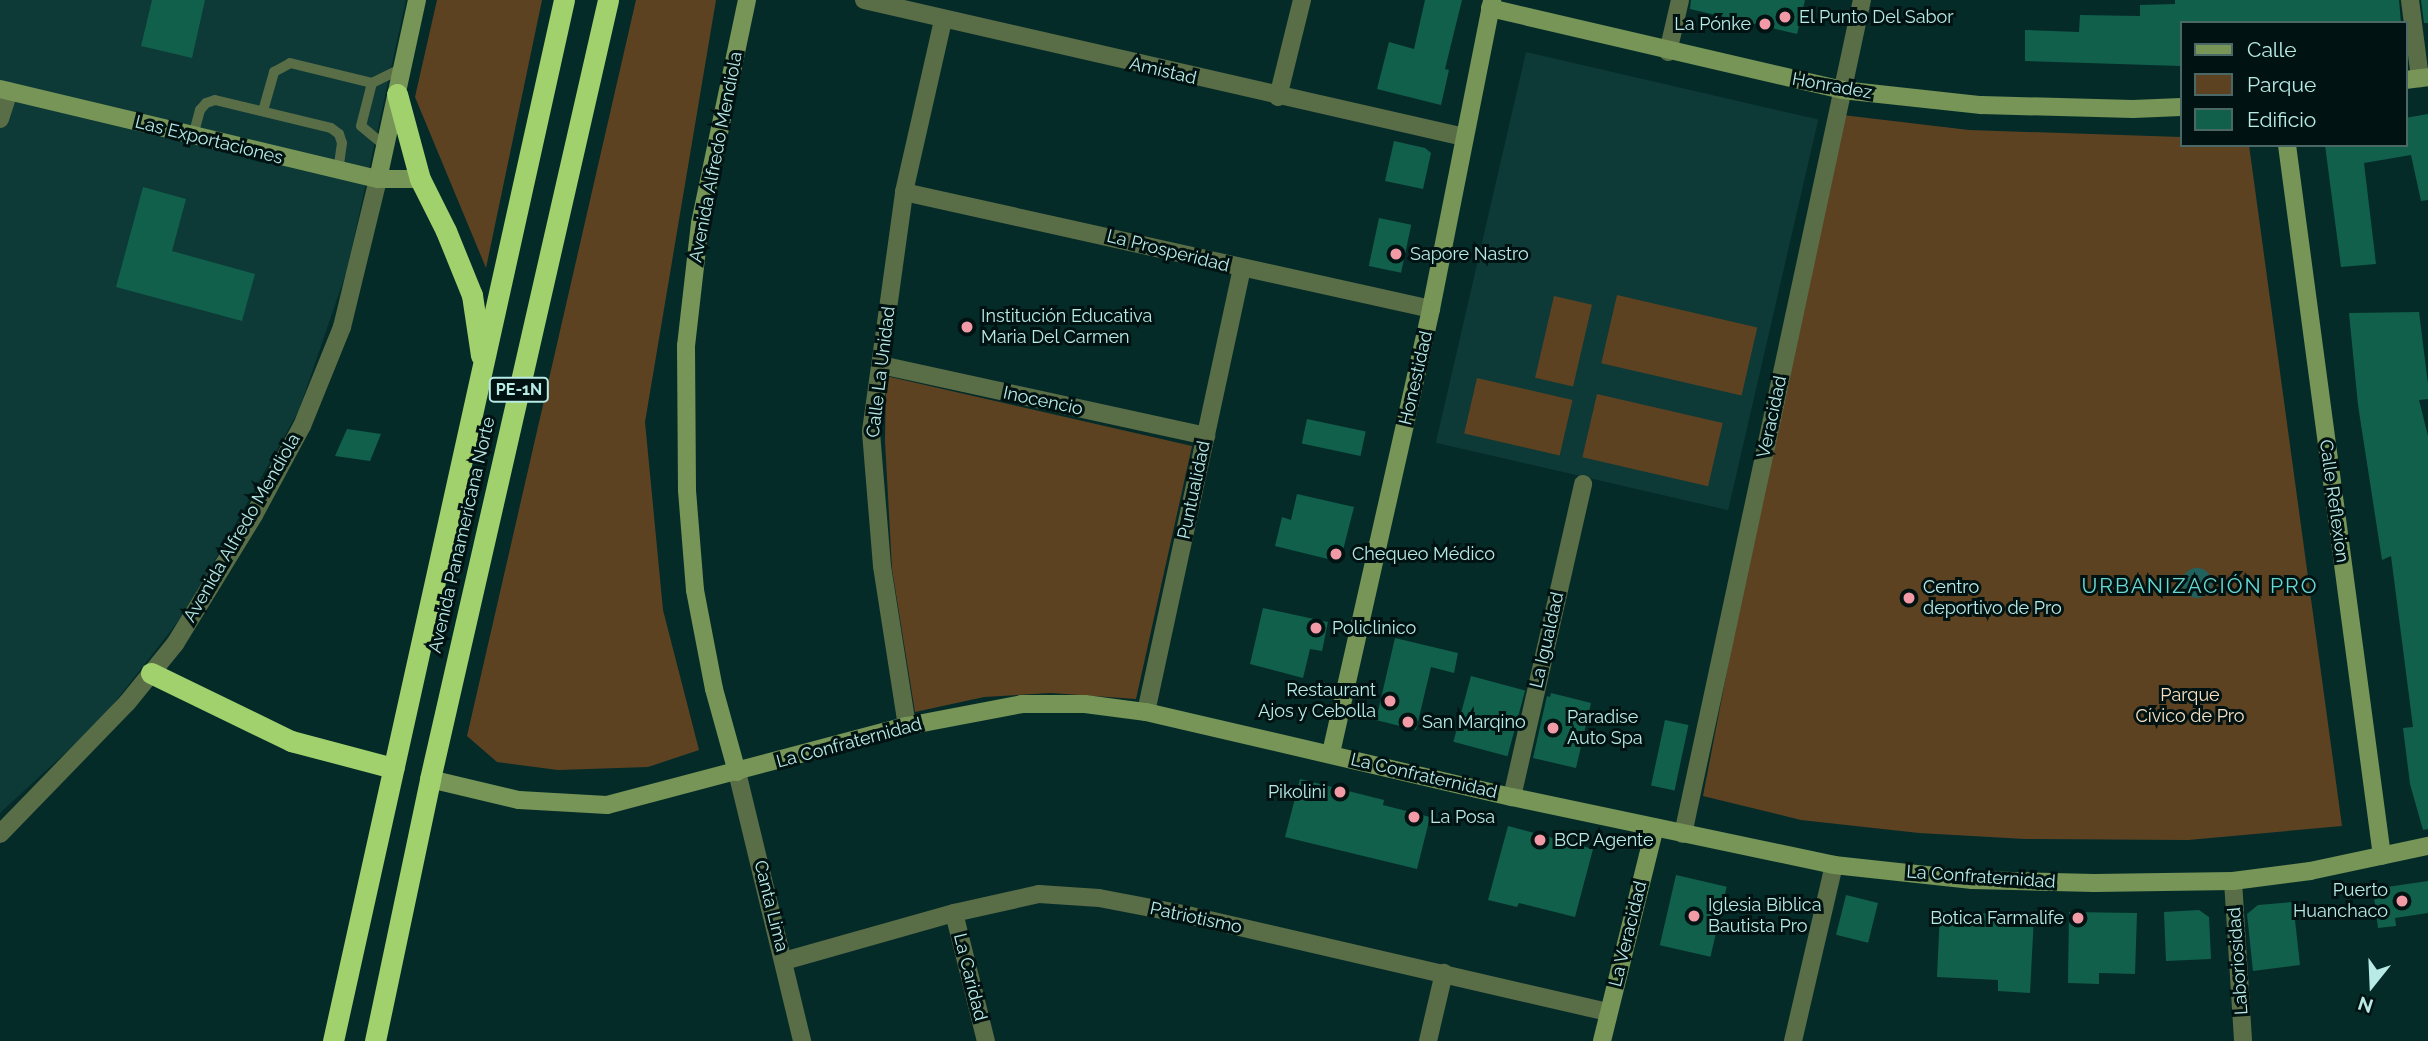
<!DOCTYPE html>
<meta charset="utf-8">
<style>
body{margin:0}
#map{position:relative;width:2428px;height:1041px;overflow:hidden;background:#052b29;font-family:Raleway,sans-serif}
div>[style]{position:absolute}
[style*='--x']{left:calc(var(--x)*1px);top:calc(var(--y)*1px);width:calc(var(--w)*1px);rotate:calc(var(--a)*1deg)}
.built>*{inset:0;background:#0d3937;transform-origin:0 0}
.green>*{inset:0;background:#5d4222;transform-origin:0 0}
.water>*{inset:0;background:#21625e}
.round{border-radius:50%}
.building>*{inset:0;background:#11604b;transform-origin:0 0}
.lane>*{height:10px;margin:-5px;padding:0 5px;transform-origin:5px;border-radius:5px;background:#596d46}
.street>*{height:18px;margin:-9px;padding:0 9px;transform-origin:9px;border-radius:9px;background:#596d46}
.secondary>*{height:18px;margin:-9px;padding:0 9px;transform-origin:9px;border-radius:9px;background:#769556}
.highway>*{height:21px;margin:-10.5px;padding:0 10.5px;transform-origin:10.5px;border-radius:10.5px;background:#a0d16c}
.dots>*{width:19px;height:19px;translate:-50% -50%;box-sizing:border-box;border:4px solid #001211;border-radius:50%}
span{translate:-50% -50%;white-space:nowrap;text-align:center;line-height:1.15;-webkit-text-stroke:6px #001211;paint-order:stroke}
.shield-label span{padding:2px 5px;background:#001211;border:2px solid;border-radius:5px;-webkit-text-stroke-width:0}
.shield-label{font-size:16px;color:#b8eae6;font-weight:700}
.poi-label{font-size:18px;color:#b8eae6}
.left{translate:0 -50%;text-align:left}
.right{translate:-100% -50%;text-align:right}
.street-label{font-size:18px;color:#b8eae6}
.park-label{font-size:18px;color:#f8e0c5}
.quarter-label{font-size:21px;color:#67d9d2;letter-spacing:2px}
.legend{position:absolute;left:2180px;top:21px;width:228px;height:126px;box-sizing:border-box;background:#001211;border:2px solid #4a6866;margin:0;padding:9px 12px;list-style:none;font-size:21px;color:#b8eae6}
.legend li{display:flex;align-items:center;gap:14px;height:35px}
.legend b{width:35px;border:2px solid #4a6866}
.north{position:absolute;left:2337px;top:950px;width:70px;height:70px;-webkit-text-stroke:5px #001211;paint-order:stroke;rotate:198deg;font-size:19px;font-weight:700;line-height:28px;text-align:center;color:#b8eae6}
.north::after{content:'';display:block;margin:auto;width:24px;height:32px;background:#b8eae6;clip-path:polygon(50% 0,100% 100%,50% 72%,0 100%)}
</style>
<div id="map">
<div class="built">
<i style="clip-path:polygon(0 0,406px 0,347px 270px,299px 410px,187px 610px,101px 720px,0 813px)"></i>
<i style="left:1526px;top:52px;width:300px;height:401px;rotate:13deg"></i>
</div>
<div class="green">
<i style="clip-path:polygon(437px 0,542px 0,486px 268px,415px 97px)"></i>
<i style="clip-path:polygon(636px 0,716px 0,645px 422px,663px 610px,699px 750px,648px 767px,558px 770px,497px 762px,467px 736px)"></i>
<i style="clip-path:polygon(1834px 114px,1969px 130px,2181px 137px,2181px 145px,2249px 145px,2342px 826px,2188px 840px,2025px 839px,1919px 833px,1801px 820px,1703px 796px)"></i>
<i style="left:1617px;top:295px;width:144px;height:70px;rotate:13deg"></i>
<i style="left:1554px;top:296px;width:39px;height:84px;rotate:13deg"></i>
<i style="clip-path:polygon(886px 376px,1192px 446px,1136px 699px,1051px 693px,984px 697px,915px 712px,892px 569px,885px 441px)"></i>
<i style="left:1477px;top:378px;width:98px;height:57px;rotate:13deg"></i>
<i style="left:1597px;top:394px;width:129px;height:65px;rotate:13deg"></i>
</div>
<div class="water">
<i class="round" style="left:2182px;top:568px;width:30px;height:30px"></i>
</div>
<div class="building">
<i style="clip-path:polygon(152px 0,205px 0,192px 58px,141px 46px)"></i>
<i style="clip-path:polygon(1425px 0,1462px 0,1445px 69px,1449px 70px,1441px 105px,1377px 89px,1389px 42px,1414px 49px)"></i>
<i style="clip-path:polygon(1691px 0,1805px 0,1797px 34px,1690px 9px)"></i>
<i style="clip-path:polygon(2175px 0,2399px 0,2401px 23px,2181px 23px,2181px 66px,2025px 61px,2025px 30px,2079px 32px,2080px 15px,2140px 16px,2140px 5px,2175px 4px)"></i>
<i style="clip-path:polygon(2421px 0,2428px 0,2428px 23px,2424px 23px)"></i>
<i style="clip-path:polygon(2428px 114px,2428px 200px,2421px 201px,2411px 155px,2364px 163px,2376px 264px,2341px 267px,2325px 145px,2405px 145px,2405px 118px)"></i>
<i style="clip-path:polygon(1394px 141px,1425px 148px,1431px 153px,1423px 189px,1385px 181px)"></i>
<i style="clip-path:polygon(143px 187px,186px 199px,172px 251px,255px 274px,242px 321px,116px 287px)"></i>
<i style="left:1379px;top:218px;width:33px;height:49px;rotate:12deg"></i>
<i style="clip-path:polygon(2419px 312px,2428px 384px,2428px 399px,2419px 400px,2428px 436px,2428px 829px,2423px 830px,2410px 784px,2403px 728px,2413px 727px,2391px 556px,2382px 560px,2358px 405px,2349px 313px)"></i>
<i style="left:1307px;top:419px;width:60px;height:25px;rotate:12deg"></i>
<i style="clip-path:polygon(347px 429px,381px 434px,370px 461px,335px 456px)"></i>
<i style="clip-path:polygon(1297px 494px,1354px 507px,1340px 562px,1275px 546px,1282px 517px,1291px 520px)"></i>
<i style="clip-path:polygon(1263px 608px,1328px 622px,1322px 651px,1310px 649px,1303px 678px,1250px 664px)"></i>
<i style="clip-path:polygon(1395px 638px,1458px 653px,1454px 673px,1431px 667px,1416px 730px,1376px 720px)"></i>
<i style="left:1471px;top:676px;width:56px;height:68px;rotate:15deg"></i>
<i style="clip-path:polygon(1551px 693px,1591px 703px,1576px 768px,1533px 758px,1547px 696px,1550px 697px)"></i>
<i style="left:1665px;top:720px;width:24px;height:67px;rotate:12deg"></i>
<i style="clip-path:polygon(1300px 779px,1384px 800px,1383px 805px,1430px 817px,1417px 869px,1285px 837px)"></i>
<i style="clip-path:polygon(1508px 826px,1593px 849px,1575px 917px,1519px 903px,1517px 907px,1488px 900px)"></i>
<i style="left:1676px;top:875px;width:52px;height:72px;rotate:13deg"></i>
<i style="clip-path:polygon(2428px 881px,2428px 913px,2395px 918px,2396px 926px,2378px 928px,2373px 889px)"></i>
<i style="left:1846px;top:895px;width:33px;height:41px;rotate:14deg"></i>
<i style="clip-path:polygon(2293px 902px,2300px 965px,2253px 971px,2247px 914px,2258px 905px)"></i>
<i style="clip-path:polygon(2199px 910px,2209px 917px,2211px 959px,2166px 961px,2164px 912px)"></i>
<i style="clip-path:polygon(1940px 911px,2034px 916px,2030px 993px,1998px 991px,1998px 980px,1937px 977px)"></i>
<i style="clip-path:polygon(2069px 912px,2137px 913px,2135px 974px,2099px 973px,2099px 984px,2068px 983px)"></i>
</div>
<div class="lane">
<i style="--x:263;--y:111;--w:41;--a:-74.2"></i>
<i style="--x:274;--y:72;--w:18;--a:-29"></i>
<i style="--x:290;--y:63;--w:84;--a:13.7"></i>
<i style="--x:193;--y:136;--w:27;--a:-75"></i>
<i style="--x:200;--y:110;--w:9;--a:-49"></i>
<i style="--x:206;--y:103;--w:9;--a:-18"></i>
<i style="--x:215;--y:100;--w:119;--a:13.6"></i>
<i style="--x:331;--y:128;--w:10;--a:37"></i>
<i style="--x:339;--y:134;--w:9;--a:72"></i>
<i style="--x:342;--y:143;--w:27;--a:98"></i>
<i style="--x:385;--y:146;--w:31;--a:-140"></i>
<i style="--x:361;--y:126;--w:44;--a:-75.7"></i>
<i style="--x:372;--y:83;--w:34;--a:-26"></i>
</div>
<div class="street">
<i style="--x:864;--y:0;--w:615;--a:12.86"></i>
<i style="--x:2410;--y:0;--w:79;--a:82.7"></i>
<i style="--x:1668;--y:52;--w:53;--a:-77"></i>
<i style="--x:1278;--y:97;--w:100;--a:-76.1"></i>
<i style="--x:0;--y:119;--w:29;--a:-72"></i>
<i style="--x:904;--y:192;--w:540;--a:12.52"></i>
<i style="--x:881;--y:365;--w:333;--a:12.3"></i>
<i style="--x:1146;--y:712;--w:453;--a:-77.8"></i>
<i style="--x:907;--y:726;--w:162;--a:-98.9"></i>
<i style="--x:882;--y:566;--w:135;--a:-94.7"></i>
<i style="--x:871;--y:431;--w:241;--a:-82.1"></i>
<i style="--x:904;--y:192;--w:175;--a:-77.2"></i>
<i style="--x:737;--y:772;--w:277;--a:76.4"></i>
<i style="--x:1512;--y:797;--w:321;--a:-77.2"></i>
<i style="--x:0;--y:834;--w:182;--a:-45.9"></i>
<i style="--x:127;--y:703;--w:76;--a:-50.9"></i>
<i style="--x:175;--y:644;--w:151;--a:-58.5"></i>
<i style="--x:254;--y:515;--w:101;--a:-61.7"></i>
<i style="--x:302;--y:426;--w:107;--a:-68"></i>
<i style="--x:342;--y:327;--w:152;--a:-76.3"></i>
<i style="--x:1683;--y:834;--w:853;--a:-77.89"></i>
<i style="--x:2233;--y:881;--w:160;--a:86.4"></i>
<i style="--x:954;--y:913;--w:132;--a:76"></i>
<i style="--x:784;--y:961;--w:177;--a:-15.8"></i>
<i style="--x:954;--y:913;--w:87;--a:-12.6"></i>
<i style="--x:1039;--y:894;--w:60;--a:3.8"></i>
<i style="--x:1099;--y:898;--w:86;--a:10.8"></i>
<i style="--x:1183;--y:914;--w:436;--a:13"></i>
<i style="--x:1428;--y:1041;--w:70;--a:-76.8"></i>
<i style="--x:1793;--y:1041;--w:181;--a:-76.9"></i>
</div>
<div class="secondary">
<i style="--x:1490;--y:8;--w:361;--a:13.1"></i>
<i style="--x:1842;--y:90;--w:140;--a:6.2"></i>
<i style="--x:1981;--y:105;--w:152;--a:1.5"></i>
<i style="--x:2133;--y:109;--w:48;--a:-2.4"></i>
<i style="--x:2405;--y:80;--w:23;--a:-7"></i>
<i style="--x:0;--y:89;--w:389;--a:13.4"></i>
<i style="--x:378;--y:179;--w:42;--a:0"></i>
<i style="--x:2287;--y:145;--w:717;--a:82.39"></i>
<i style="--x:378;--y:179;--w:183;--a:-77.7"></i>
<i style="--x:1331;--y:753;--w:455;--a:-77.3"></i>
<i style="--x:1431;--y:309;--w:315;--a:-78.8"></i>
<i style="--x:737;--y:772;--w:86;--a:-105.5"></i>
<i style="--x:714;--y:689;--w:101;--a:-100.9"></i>
<i style="--x:695;--y:590;--w:100;--a:-94.6"></i>
<i style="--x:687;--y:490;--w:144;--a:-90.4"></i>
<i style="--x:686;--y:346;--w:124;--a:-83.5"></i>
<i style="--x:700;--y:223;--w:228;--a:-78.1"></i>
<i style="--x:430;--y:779;--w:91;--a:13.3"></i>
<i style="--x:519;--y:800;--w:88;--a:3.3"></i>
<i style="--x:607;--y:805;--w:310;--a:-14.8"></i>
<i style="--x:907;--y:726;--w:117;--a:-10.8"></i>
<i style="--x:1022;--y:704;--w:63;--a:0"></i>
<i style="--x:1085;--y:704;--w:62;--a:7.5"></i>
<i style="--x:1146;--y:712;--w:376;--a:13.1"></i>
<i style="--x:1512;--y:797;--w:329;--a:11.9"></i>
<i style="--x:1834;--y:865;--w:139;--a:6.2"></i>
<i style="--x:1972;--y:880;--w:122;--a:1.4"></i>
<i style="--x:2094;--y:883;--w:139;--a:-0.8"></i>
<i style="--x:2233;--y:881;--w:78;--a:-7.4"></i>
<i style="--x:2310;--y:871;--w:121;--a:-12"></i>
<i style="--x:1602;--y:1041;--w:220;--a:-76.1"></i>
</div>
<div class="highway">
<i style="--x:397;--y:94;--w:88;--a:74.9"></i>
<i style="--x:420;--y:179;--w:58;--a:63.4"></i>
<i style="--x:446;--y:231;--w:69;--a:67.9"></i>
<i style="--x:472;--y:295;--w:61;--a:81.5"></i>
<i style="--x:151;--y:673;--w:156;--a:25.9"></i>
<i style="--x:291;--y:741;--w:106;--a:14.8"></i>
<i style="--x:333;--y:1041;--w:1066;--a:-77.49"></i>
<i style="--x:375;--y:1041;--w:268;--a:-78.1"></i>
<i style="--x:430;--y:779;--w:799;--a:-77.13"></i>
</div>
<div class="dots">
<i style="left:1785px;top:17px;background:#f39aa7"></i>
<i style="left:1765px;top:24px;background:#f39aa7"></i>
<i style="left:1396px;top:254px;background:#f39aa7"></i>
<i style="left:967px;top:327px;background:#f39aa7"></i>
<i style="left:1336px;top:554px;background:#f39aa7"></i>
<i style="left:1909px;top:598px;background:#f39aa7"></i>
<i style="left:1316px;top:628px;background:#f39aa7"></i>
<i style="left:1390px;top:701px;background:#f39aa7"></i>
<i style="left:1408px;top:722px;background:#f39aa7"></i>
<i style="left:1553px;top:728px;background:#f39aa7"></i>
<i style="left:1340px;top:792px;background:#f39aa7"></i>
<i style="left:1414px;top:817px;background:#f39aa7"></i>
<i style="left:1540px;top:840px;background:#f39aa7"></i>
<i style="left:2402px;top:901px;background:#f39aa7"></i>
<i style="left:1694px;top:916px;background:#f39aa7"></i>
<i style="left:2078px;top:918px;background:#f39aa7"></i>
</div>
<div class="shield-label">
<span style="left:519px;top:390px">PE-1N</span>
</div>
<div class="poi-label">
<span class="left" style="left:1799px;top:17px">El Punto Del Sabor</span>
<span class="right" style="left:1751px;top:24px">La Pónke</span>
<span class="left" style="left:1410px;top:254px">Sapore Nastro</span>
<span class="left" style="left:981px;top:327px">Institución Educativa<br>Maria Del Carmen</span>
<span class="left" style="left:1352px;top:554px">Chequeo Médico</span>
<span class="left" style="left:1923px;top:598px">Centro<br>deportivo de Pro</span>
<span class="left" style="left:1332px;top:628px">Policlinico</span>
<span class="right" style="left:1376px;top:701px">Restaurant<br>Ajos y Cebolla</span>
<span class="left" style="left:1567px;top:728px">Paradise<br>Auto Spa</span>
<span class="left" style="left:1422px;top:722px">San Marqino</span>
<span class="right" style="left:1326px;top:792px">Pikolini</span>
<span class="left" style="left:1430px;top:817px">La Posa</span>
<span class="left" style="left:1554px;top:840px">BCP Agente</span>
<span class="right" style="left:2388px;top:901px">Puerto<br>Huanchaco</span>
<span class="left" style="left:1708px;top:916px">Iglesia Biblica<br>Bautista Pro</span>
<span class="right" style="left:2064px;top:918px">Botica Farmalife</span>
</div>
<div class="street-label">
<span style="left:1163px;top:71px;rotate:13deg">Amistad</span>
<span style="left:1832px;top:86px;rotate:10deg">Honradez</span>
<span style="left:209px;top:140px;rotate:14deg">Las Exportaciones</span>
<span style="left:716px;top:157px;rotate:-79deg">Avenida Alfredo Mendiola</span>
<span style="left:1168px;top:251px;rotate:14deg">La Prosperidad</span>
<span style="left:881px;top:372px;rotate:-83deg">Calle La Unidad</span>
<span style="left:1416px;top:378px;rotate:-77deg">Honestidad</span>
<span style="left:1043px;top:401px;rotate:12deg">Inocencio</span>
<span style="left:1772px;top:417px;rotate:-78deg">Veracidad</span>
<span style="left:1194px;top:490px;rotate:-78deg">Puntualidad</span>
<span style="left:2334px;top:501px;rotate:82deg">Calle Reflexion</span>
<span style="left:242px;top:528px;rotate:-60deg">Avenida Alfredo Mendiola</span>
<span style="left:462px;top:535px;rotate:-77deg">Avenida Panamericana Norte</span>
<span style="left:1547px;top:640px;rotate:-77deg">La Igualdad</span>
<span style="left:849px;top:743px;rotate:-15deg">La Confraternidad</span>
<span style="left:1424px;top:776px;rotate:13deg">La Confraternidad</span>
<span style="left:1981px;top:877px;rotate:4deg">La Confraternidad</span>
<span style="left:771px;top:906px;rotate:76deg">Canta Lima</span>
<span style="left:1196px;top:918px;rotate:12deg">Patriotismo</span>
<span style="left:1628px;top:934px;rotate:-76deg">La Veracidad</span>
<span style="left:2238px;top:961px;rotate:-94deg">Laboriosidad</span>
<span style="left:970px;top:977px;rotate:76deg">La Caridad</span>
</div>
<div class="park-label">
<span style="left:2190px;top:706px">Parque<br>Cívico de Pro</span>
</div>
<div class="quarter-label">
<span style="left:2200px;top:586px">URBANIZACIÓN PRO</span>
</div>
<ul class="legend">
<li><b style="height:9px;background:#769556"></b>Calle</li>
<li><b style="height:19px;background:#5d4222"></b>Parque</li>
<li><b style="height:19px;background:#11604b"></b>Edificio</li>
</ul>
<div class="north">N</div>
</div>
